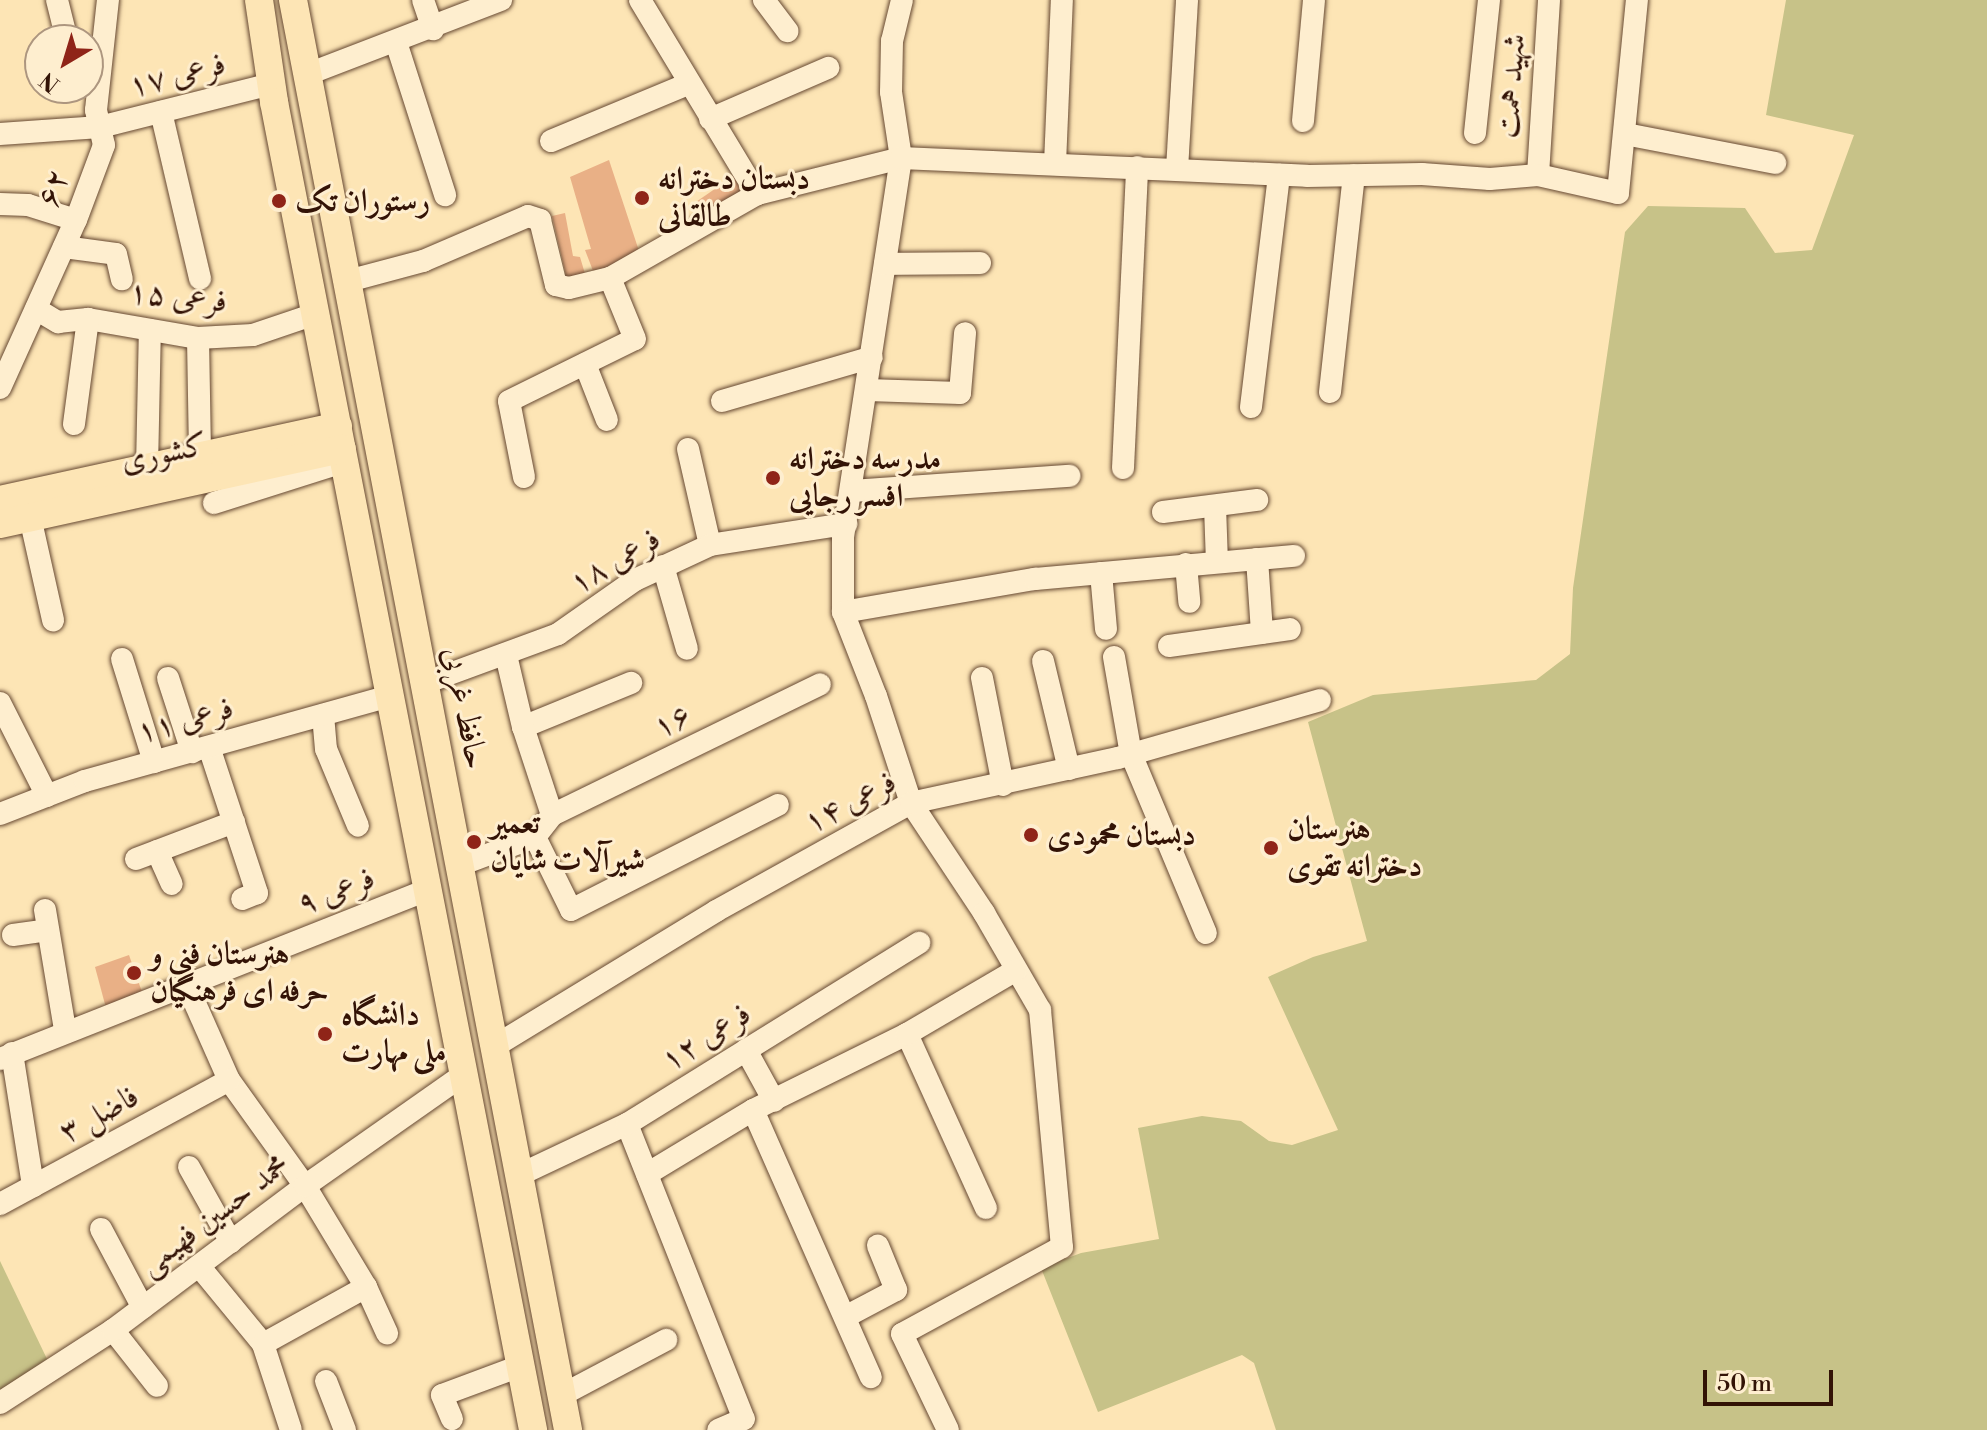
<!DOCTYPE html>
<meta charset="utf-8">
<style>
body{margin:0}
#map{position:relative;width:1987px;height:1430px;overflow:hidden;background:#fde5b5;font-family:"Libre Bodoni",Amiri,serif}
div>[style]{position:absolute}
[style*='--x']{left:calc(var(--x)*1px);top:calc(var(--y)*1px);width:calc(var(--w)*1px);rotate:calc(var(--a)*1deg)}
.green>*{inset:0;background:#c7c288}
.building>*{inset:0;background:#e9b086}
.roads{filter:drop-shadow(0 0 2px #664832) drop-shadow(0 0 2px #664832)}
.minor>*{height:22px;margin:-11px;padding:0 11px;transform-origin:11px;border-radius:11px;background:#feeecf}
.major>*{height:28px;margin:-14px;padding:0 14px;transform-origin:14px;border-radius:14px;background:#fde5b5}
.dots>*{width:22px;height:22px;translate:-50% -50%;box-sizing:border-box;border:4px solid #feeecf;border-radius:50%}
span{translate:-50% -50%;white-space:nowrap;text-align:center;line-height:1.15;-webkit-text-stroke:6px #feeecf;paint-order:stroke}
.street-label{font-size:32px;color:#331306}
.poi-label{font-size:32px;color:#331306;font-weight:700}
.left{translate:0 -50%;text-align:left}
.north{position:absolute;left:24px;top:24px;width:80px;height:80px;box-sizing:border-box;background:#feeecf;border:2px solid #ad967f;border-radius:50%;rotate:218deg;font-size:22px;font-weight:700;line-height:32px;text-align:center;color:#331306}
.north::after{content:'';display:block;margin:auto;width:28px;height:36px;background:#8f2418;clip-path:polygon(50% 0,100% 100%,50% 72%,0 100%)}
.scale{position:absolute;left:1703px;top:1370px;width:130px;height:36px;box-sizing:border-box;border:4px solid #331306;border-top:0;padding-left:10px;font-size:24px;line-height:28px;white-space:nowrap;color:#331306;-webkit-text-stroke:6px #feeecf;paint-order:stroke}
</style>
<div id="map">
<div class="green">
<i style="clip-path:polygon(1786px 0,1987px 0,1987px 1430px,1276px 1430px,1254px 1363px,1242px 1355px,1098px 1412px,1041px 1268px,1081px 1253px,1159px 1239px,1138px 1128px,1202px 1116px,1241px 1121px,1269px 1141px,1292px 1145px,1338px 1130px,1268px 977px,1313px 957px,1367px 941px,1308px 722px,1373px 695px,1536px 680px,1570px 654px,1573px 588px,1625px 232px,1648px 206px,1745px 208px,1775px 253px,1812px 250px,1854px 135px,1766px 115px)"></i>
<i style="clip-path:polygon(0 1261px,47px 1359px,0 1390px)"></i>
</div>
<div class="building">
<i style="clip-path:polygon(609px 160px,640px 254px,595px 276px,585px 250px,591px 249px,570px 177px)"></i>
<i style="clip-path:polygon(735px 175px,746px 192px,700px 218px,693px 204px)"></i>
<i style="clip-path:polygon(565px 213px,573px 256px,580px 257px,586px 277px,567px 280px,552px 216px)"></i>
<i style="clip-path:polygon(129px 955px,142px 992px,106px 1008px,95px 967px)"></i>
</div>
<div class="roads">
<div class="minor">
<i style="--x:57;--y:0;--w:41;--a:76"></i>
<i style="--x:423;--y:0;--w:31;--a:71"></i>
<i style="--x:640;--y:0;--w:227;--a:58.9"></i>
<i style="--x:764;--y:0;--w:39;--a:53"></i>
<i style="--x:902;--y:0;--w:42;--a:103.7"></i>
<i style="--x:892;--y:41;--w:51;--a:91.1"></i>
<i style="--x:891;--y:92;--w:67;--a:81.4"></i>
<i style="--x:901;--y:158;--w:384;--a:98.7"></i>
<i style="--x:843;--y:538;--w:74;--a:90"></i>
<i style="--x:843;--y:612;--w:90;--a:68.6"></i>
<i style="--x:876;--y:696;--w:113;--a:71.9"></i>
<i style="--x:911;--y:803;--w:132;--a:56.4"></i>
<i style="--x:984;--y:913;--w:112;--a:60"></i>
<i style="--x:1040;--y:1010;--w:238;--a:84.7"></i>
<i style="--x:1062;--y:1247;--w:182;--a:151.5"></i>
<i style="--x:902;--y:1334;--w:106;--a:64.4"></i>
<i style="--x:396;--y:42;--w:161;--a:72.2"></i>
<i style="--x:308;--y:74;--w:207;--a:-21"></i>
<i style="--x:161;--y:112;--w:171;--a:76.8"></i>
<i style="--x:710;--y:119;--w:129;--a:-23.4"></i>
<i style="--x:1303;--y:121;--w:121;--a:-84.8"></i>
<i style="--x:1475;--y:133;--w:134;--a:-84"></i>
<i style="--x:0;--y:134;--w:100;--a:-4"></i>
<i style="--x:100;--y:127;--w:176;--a:-14.1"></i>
<i style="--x:1625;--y:134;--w:153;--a:10.9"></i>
<i style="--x:551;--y:141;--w:148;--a:-22.6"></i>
<i style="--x:1055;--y:164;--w:164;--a:-87.6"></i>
<i style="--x:1177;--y:169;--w:169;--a:-86.6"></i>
<i style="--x:1538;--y:175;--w:175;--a:-86.4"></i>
<i style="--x:0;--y:204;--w:28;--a:2"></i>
<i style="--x:28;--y:205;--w:50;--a:17.4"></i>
<i style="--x:64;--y:247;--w:52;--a:7.7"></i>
<i style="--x:116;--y:254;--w:26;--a:77"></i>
<i style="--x:885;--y:264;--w:95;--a:-0.6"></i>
<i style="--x:348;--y:281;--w:78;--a:-14.9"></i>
<i style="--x:423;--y:261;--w:114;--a:-23.2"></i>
<i style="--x:528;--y:216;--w:13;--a:18"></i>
<i style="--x:540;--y:220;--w:67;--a:76.2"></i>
<i style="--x:556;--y:285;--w:13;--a:13"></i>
<i style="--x:569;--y:288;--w:42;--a:-13.7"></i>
<i style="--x:36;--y:309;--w:26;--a:31"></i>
<i style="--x:58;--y:322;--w:30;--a:-6"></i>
<i style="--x:88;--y:319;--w:112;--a:9.8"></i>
<i style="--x:198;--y:338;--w:55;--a:-3.1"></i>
<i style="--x:253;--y:335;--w:65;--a:-18.7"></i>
<i style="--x:198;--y:338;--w:118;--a:89"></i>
<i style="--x:585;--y:364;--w:60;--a:68.6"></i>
<i style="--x:0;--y:388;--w:184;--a:-65.7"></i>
<i style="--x:76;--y:220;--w:80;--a:-69.5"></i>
<i style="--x:104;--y:145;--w:36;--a:-103"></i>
<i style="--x:96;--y:110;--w:111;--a:-83.8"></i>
<i style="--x:867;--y:390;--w:93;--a:1.8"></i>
<i style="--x:960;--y:393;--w:60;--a:-85.2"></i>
<i style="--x:1330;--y:392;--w:218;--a:-83.7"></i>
<i style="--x:722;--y:401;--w:156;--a:-16.3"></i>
<i style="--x:1251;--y:407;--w:234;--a:-83.1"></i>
<i style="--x:74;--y:424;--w:106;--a:-82.4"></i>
<i style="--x:688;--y:449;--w:98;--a:77.1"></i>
<i style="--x:147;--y:468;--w:138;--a:-88.8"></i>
<i style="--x:1123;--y:468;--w:301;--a:-87.3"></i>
<i style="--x:524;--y:477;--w:77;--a:-101.2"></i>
<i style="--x:509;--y:401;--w:140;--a:-26.2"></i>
<i style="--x:635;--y:339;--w:66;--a:-112.3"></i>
<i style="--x:610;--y:278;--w:169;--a:-29.7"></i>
<i style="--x:757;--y:194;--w:148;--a:-14"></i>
<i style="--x:901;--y:158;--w:406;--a:2.5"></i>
<i style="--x:1307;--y:176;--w:115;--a:-1"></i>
<i style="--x:1422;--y:174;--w:68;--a:4.2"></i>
<i style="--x:1490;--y:179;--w:48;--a:-4.8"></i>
<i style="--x:1538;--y:175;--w:82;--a:12.7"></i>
<i style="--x:1618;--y:193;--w:194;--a:-84.4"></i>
<i style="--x:852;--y:491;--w:218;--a:-4"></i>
<i style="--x:214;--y:503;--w:135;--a:-17.6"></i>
<i style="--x:1215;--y:506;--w:56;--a:88"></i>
<i style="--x:1163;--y:512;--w:95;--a:-7.3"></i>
<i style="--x:30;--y:517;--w:106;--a:77.4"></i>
<i style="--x:1257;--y:559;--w:74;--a:86.1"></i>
<i style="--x:1186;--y:564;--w:38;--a:85"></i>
<i style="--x:663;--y:566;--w:86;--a:73.9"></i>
<i style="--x:1101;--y:573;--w:56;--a:84.9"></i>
<i style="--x:843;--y:612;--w:195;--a:-9.8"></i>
<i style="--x:1035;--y:579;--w:260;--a:-5.1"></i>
<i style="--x:1169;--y:646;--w:122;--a:-8"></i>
<i style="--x:1114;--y:657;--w:98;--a:80.1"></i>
<i style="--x:1131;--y:754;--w:194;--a:67.3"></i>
<i style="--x:122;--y:659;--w:108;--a:72.7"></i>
<i style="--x:1043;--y:661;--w:111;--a:76.5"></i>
<i style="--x:168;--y:678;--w:78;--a:72"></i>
<i style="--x:982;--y:678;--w:109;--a:78.9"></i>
<i style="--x:425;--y:683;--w:142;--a:-20.2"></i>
<i style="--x:558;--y:634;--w:94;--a:-35"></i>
<i style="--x:635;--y:580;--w:83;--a:-25"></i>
<i style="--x:710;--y:545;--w:138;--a:-8.8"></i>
<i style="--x:0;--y:703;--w:104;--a:63.2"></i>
<i style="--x:323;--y:715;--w:34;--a:85"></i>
<i style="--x:326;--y:749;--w:83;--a:67.4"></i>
<i style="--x:523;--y:727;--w:117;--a:-22.2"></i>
<i style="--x:209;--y:747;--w:154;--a:71.8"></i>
<i style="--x:257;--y:893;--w:16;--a:158"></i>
<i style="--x:0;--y:814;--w:91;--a:-21.2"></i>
<i style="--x:85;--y:781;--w:317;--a:-15.6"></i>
<i style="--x:552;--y:815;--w:298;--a:-26"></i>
<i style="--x:535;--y:837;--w:81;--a:63.7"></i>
<i style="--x:571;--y:910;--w:232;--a:-26.9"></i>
<i style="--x:157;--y:851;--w:36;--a:66"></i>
<i style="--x:136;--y:859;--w:105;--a:-20.7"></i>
<i style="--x:460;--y:865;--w:80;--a:-20.5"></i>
<i style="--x:535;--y:837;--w:28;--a:-52"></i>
<i style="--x:552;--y:815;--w:93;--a:-108.2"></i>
<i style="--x:523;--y:727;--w:74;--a:-103.3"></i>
<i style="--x:45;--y:910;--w:122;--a:80.5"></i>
<i style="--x:13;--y:935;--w:35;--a:-8"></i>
<i style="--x:186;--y:983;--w:106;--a:66.1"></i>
<i style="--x:229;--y:1080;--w:130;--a:54.4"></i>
<i style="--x:305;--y:1186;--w:118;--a:58.9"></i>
<i style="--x:366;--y:1287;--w:51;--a:65.5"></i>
<i style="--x:907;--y:1034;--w:191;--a:65.6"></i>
<i style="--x:495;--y:1046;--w:259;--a:-31.4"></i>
<i style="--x:716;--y:911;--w:223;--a:-29"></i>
<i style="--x:911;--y:803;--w:212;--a:-12.3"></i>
<i style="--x:1118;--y:758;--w:210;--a:-16"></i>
<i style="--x:746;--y:1050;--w:58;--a:61.2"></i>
<i style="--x:12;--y:1053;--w:135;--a:81"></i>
<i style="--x:0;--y:1059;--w:459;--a:-21.6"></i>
<i style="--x:753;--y:1110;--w:292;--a:66.2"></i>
<i style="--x:627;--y:1124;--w:317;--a:68.4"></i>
<i style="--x:744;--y:1419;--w:28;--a:157"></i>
<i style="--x:189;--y:1167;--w:86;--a:60.8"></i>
<i style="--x:647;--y:1174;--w:124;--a:-31.1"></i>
<i style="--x:753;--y:1110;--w:172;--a:-26.3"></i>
<i style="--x:907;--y:1034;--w:126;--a:-30.4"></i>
<i style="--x:519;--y:1175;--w:119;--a:-25.3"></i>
<i style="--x:627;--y:1124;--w:344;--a:-31.8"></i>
<i style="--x:0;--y:1204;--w:260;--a:-28.4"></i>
<i style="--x:101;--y:1229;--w:89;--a:62"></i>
<i style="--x:199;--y:1266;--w:101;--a:50.6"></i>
<i style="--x:263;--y:1344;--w:90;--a:72"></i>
<i style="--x:845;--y:1317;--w:58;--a:-27.9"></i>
<i style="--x:896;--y:1290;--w:48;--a:-112.2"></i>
<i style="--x:113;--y:1330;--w:71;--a:51.8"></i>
<i style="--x:263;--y:1344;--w:118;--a:-29"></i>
<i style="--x:326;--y:1381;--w:53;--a:68.8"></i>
<i style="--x:562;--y:1395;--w:118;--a:-27.9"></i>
<i style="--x:0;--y:1403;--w:135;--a:-32.9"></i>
<i style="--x:113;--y:1330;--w:240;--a:-36.9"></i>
<i style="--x:305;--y:1186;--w:193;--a:-35.1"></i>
<i style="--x:452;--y:1419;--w:26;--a:-113"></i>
<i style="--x:442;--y:1395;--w:83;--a:-20.4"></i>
</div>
<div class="major">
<i style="--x:259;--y:0;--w:103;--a:81.6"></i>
<i style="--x:274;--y:102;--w:1353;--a:78.96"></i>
<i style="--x:293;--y:0;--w:1456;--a:79.11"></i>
<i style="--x:0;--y:500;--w:346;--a:-12.3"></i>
<i style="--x:0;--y:524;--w:350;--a:-12.4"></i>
</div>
</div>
<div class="dots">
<i style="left:642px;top:198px;background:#8f2418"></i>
<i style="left:279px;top:201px;background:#8f2418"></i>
<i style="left:773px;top:478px;background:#8f2418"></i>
<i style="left:1031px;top:835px;background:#8f2418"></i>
<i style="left:474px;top:842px;background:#8f2418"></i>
<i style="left:1271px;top:848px;background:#8f2418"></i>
<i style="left:134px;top:973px;background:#8f2418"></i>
<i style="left:325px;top:1034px;background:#8f2418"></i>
</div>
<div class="street-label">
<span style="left:177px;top:75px;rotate:-14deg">فرعی ۱۷</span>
<span style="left:1511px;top:86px;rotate:-86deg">شهید همت</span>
<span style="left:53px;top:188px;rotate:-69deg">۶۲</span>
<span style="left:178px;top:297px;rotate:6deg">فرعی ۱۵</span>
<span style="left:164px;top:453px;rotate:-12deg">کشوری</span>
<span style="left:615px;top:561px;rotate:-30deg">فرعی ۱۸</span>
<span style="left:465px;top:708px;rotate:79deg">حافظ غربی</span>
<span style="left:185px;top:720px;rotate:-15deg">فرعی ۱۱</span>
<span style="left:672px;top:721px;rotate:-26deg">۱۶</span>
<span style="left:850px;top:802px;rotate:-27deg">فرعی ۱۴</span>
<span style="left:336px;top:891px;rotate:-21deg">فرعی ۹</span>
<span style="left:706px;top:1037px;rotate:-32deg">فرعی ۱۲</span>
<span style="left:99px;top:1114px;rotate:-28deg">فاضل ۳</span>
<span style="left:214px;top:1215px;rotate:-37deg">محمد حسین فهیمی</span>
</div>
<div class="poi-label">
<span class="left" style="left:658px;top:198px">دبستان دخترانه<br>طالقانی</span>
<span class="left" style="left:295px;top:201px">رستوران تک</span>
<span class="left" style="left:789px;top:478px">مدرسه دخترانه<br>افسر رجایی</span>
<span class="left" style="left:490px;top:842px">تعمیر<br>شیرآلات شایان</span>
<span class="left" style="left:1287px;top:848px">هنرستان<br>دخترانه تقوی</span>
<span class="left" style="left:1047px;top:835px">دبستان محمودی</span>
<span class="left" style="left:150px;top:973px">هنرستان فنی و<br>حرفه ای فرهنگیان</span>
<span class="left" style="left:341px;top:1034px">دانشگاه<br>ملی مهارت</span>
</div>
<div class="north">N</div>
<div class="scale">50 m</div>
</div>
